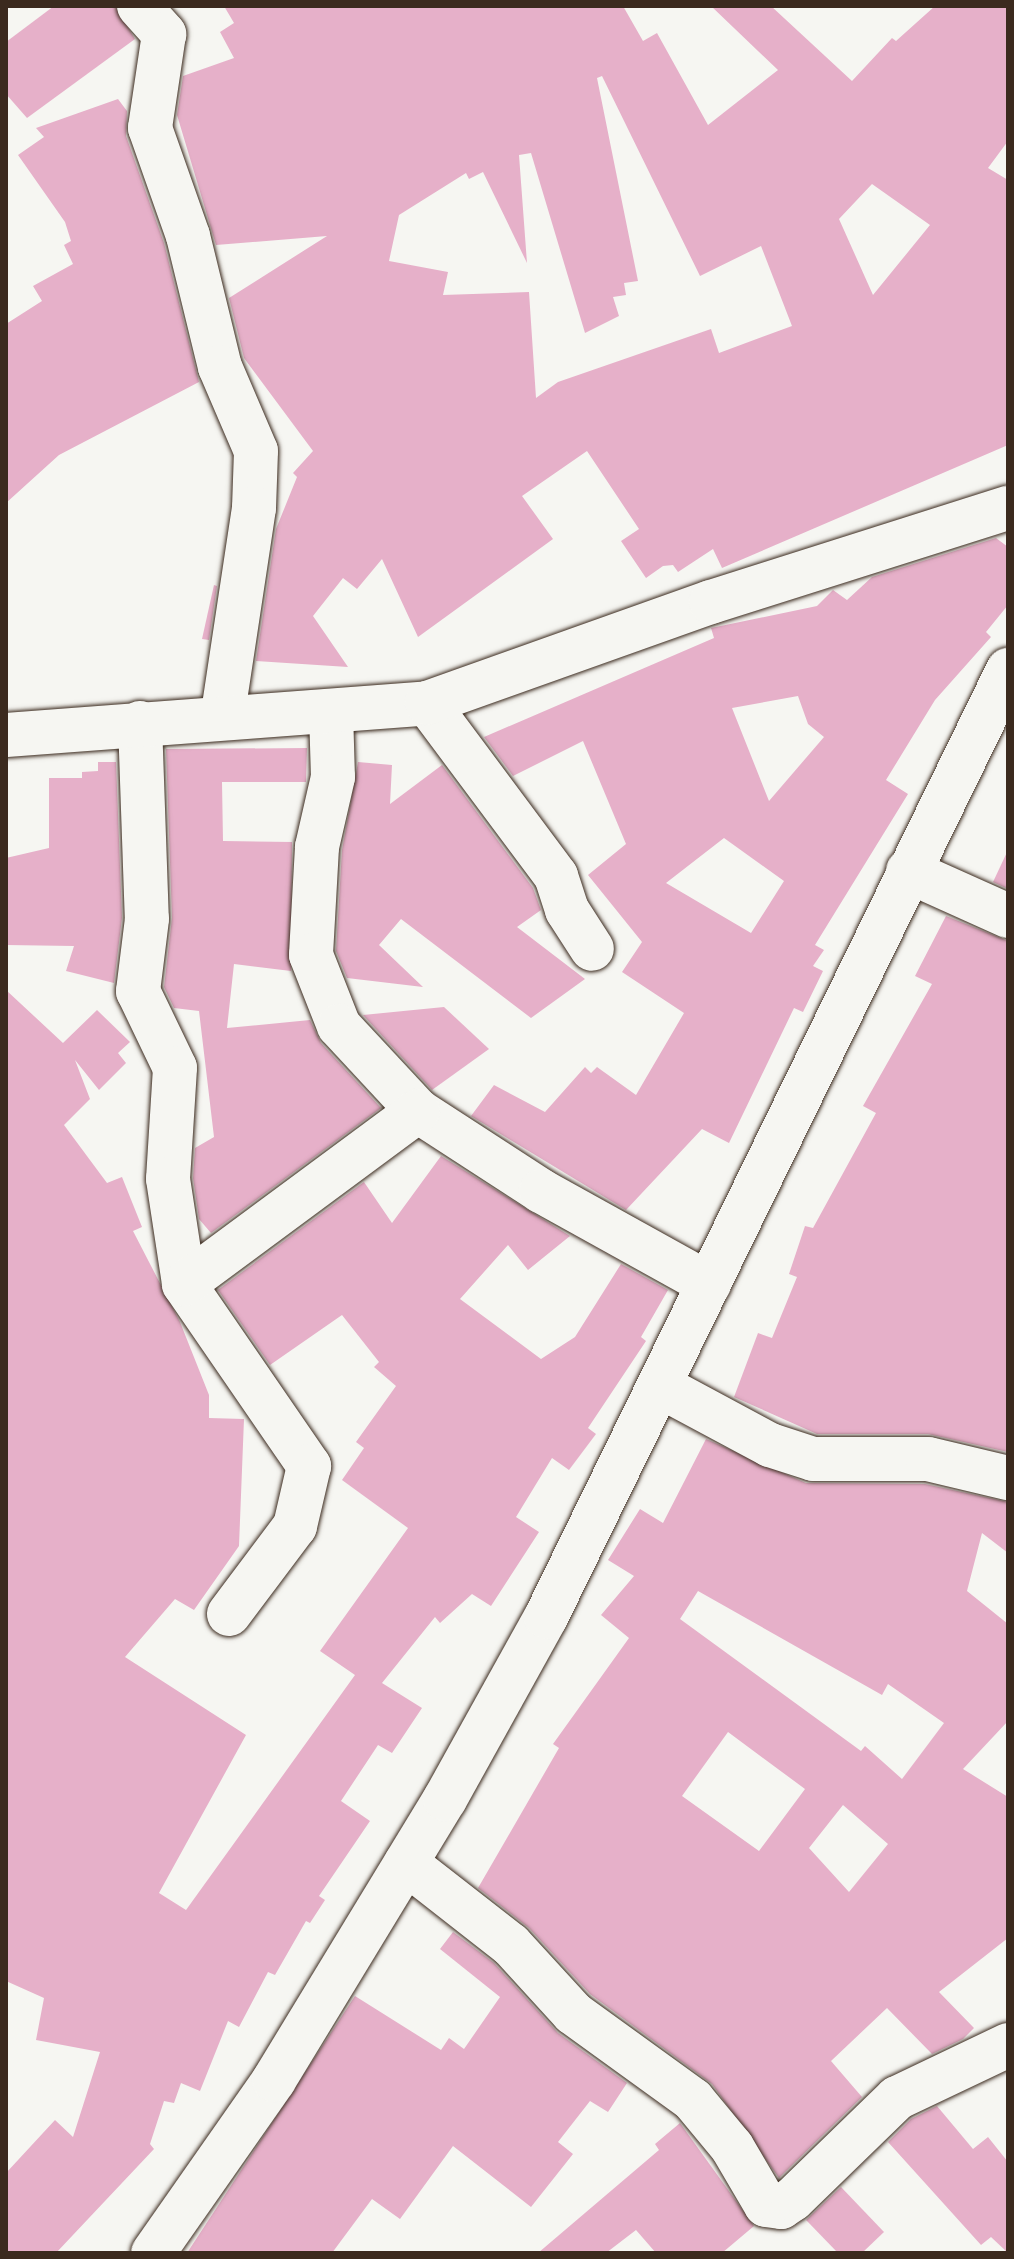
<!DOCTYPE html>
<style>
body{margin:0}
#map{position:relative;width:1014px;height:2259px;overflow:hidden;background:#f6f6f2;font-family:Caveat,sans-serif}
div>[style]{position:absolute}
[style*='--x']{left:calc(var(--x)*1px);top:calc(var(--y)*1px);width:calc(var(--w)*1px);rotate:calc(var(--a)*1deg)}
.building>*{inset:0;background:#e6b0c9}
.roads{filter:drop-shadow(0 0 2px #3b2a1e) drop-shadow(0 0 2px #3b2a1e)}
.minor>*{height:44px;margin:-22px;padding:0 22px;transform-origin:22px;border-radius:22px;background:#f6f6f2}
.major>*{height:44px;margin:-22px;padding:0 22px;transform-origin:22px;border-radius:22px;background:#f6f6f2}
span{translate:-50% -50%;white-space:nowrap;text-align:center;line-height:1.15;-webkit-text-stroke:8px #f6f6f2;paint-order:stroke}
.frame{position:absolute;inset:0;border:8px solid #3b2a1e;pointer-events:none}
</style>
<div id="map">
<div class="building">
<i style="clip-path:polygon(54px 6px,115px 6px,135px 39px,27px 118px,6px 94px,6px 42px)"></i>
<i style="clip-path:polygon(evenodd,224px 6px,623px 6px,643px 41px,657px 33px,708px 125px,778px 70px,711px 6px,771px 6px,852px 81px,892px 38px,896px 41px,935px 6px,1008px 6px,1008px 141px,988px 168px,1008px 180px,1008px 445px,722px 568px,713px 549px,678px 572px,673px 565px,663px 566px,646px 578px,621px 541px,639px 529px,587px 451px,522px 496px,553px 539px,418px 637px,382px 559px,357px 589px,343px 578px,313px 616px,348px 667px,256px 661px,276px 529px,297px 477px,293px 473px,313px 451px,244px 358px,229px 298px,327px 236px,216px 245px,177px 115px,183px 76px,234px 58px,220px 32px,234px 23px,224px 6px,602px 76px,700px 276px,761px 246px,792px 326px,719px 353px,711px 329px,558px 382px,536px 398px,529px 292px,443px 295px,448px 272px,389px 261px,399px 215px,466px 173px,469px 179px,483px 172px,527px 263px,519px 155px,531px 153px,585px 333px,619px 316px,613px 297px,626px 295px,624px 283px,638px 281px,597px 78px,602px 76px,224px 6px,872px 184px,930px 225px,873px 295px,839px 219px,872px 184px)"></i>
<i style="clip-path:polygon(118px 99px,127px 111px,126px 136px,164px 243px,199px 382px,59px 455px,6px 503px,6px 324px,42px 301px,33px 286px,73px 264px,64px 245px,71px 241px,65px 222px,18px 155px,44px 137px,36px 128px)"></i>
<i style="clip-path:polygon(evenodd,996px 538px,1008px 547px,1008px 605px,986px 632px,991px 637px,935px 700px,886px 780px,908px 794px,815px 945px,824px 950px,813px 966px,823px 971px,803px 1012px,794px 1008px,729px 1143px,702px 1129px,626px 1210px,471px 1116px,494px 1085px,545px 1112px,585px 1067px,591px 1073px,597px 1067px,636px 1095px,684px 1013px,622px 972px,642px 942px,588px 875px,626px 844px,583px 741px,513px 776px,484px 737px,714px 638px,711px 628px,817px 606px,833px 590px,847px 600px,872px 577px,996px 538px,798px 696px,808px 724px,824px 737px,769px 801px,732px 708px,798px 696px,996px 538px,724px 838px,784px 881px,751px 933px,666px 883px,724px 838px)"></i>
<i style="clip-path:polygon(214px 585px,217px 586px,209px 640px,202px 639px)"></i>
<i style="clip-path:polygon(307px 748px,306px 782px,222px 782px,223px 841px,292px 842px,291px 971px,234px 964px,227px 1028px,310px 1020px,321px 1043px,381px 1108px,211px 1233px,199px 1219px,193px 1178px,195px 1148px,214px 1137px,199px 1011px,174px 1008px,164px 987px,172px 918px,166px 749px)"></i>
<i style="clip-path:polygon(98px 762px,116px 762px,122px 918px,114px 983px,66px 971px,74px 946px,6px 945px,6px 858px,49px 848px,49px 778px,82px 778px,82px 772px,98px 771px)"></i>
<i style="clip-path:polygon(358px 762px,392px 765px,390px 804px,442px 765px,533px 888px,541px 910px,517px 927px,585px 979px,531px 1018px,401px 919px,379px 945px,423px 987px,347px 978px,336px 951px,342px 850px)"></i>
<i style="clip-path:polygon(1008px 850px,1008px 889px,993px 882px)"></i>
<i style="clip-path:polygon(946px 916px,1008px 941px,1008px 1452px,928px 1434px,817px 1434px,734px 1397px,758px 1333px,772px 1338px,797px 1277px,789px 1274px,805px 1226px,813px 1228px,876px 1113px,863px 1106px,932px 984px,915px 976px)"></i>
<i style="clip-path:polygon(6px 990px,63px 1043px,97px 1010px,130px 1042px,118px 1053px,126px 1063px,99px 1090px,75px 1060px,90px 1099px,64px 1125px,107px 1183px,122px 1177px,142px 1227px,133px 1231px,180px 1322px,209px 1395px,209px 1418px,244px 1419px,239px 1546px,194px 1610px,175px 1599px,125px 1657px,246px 1735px,159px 1893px,186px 1910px,355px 1675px,320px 1651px,408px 1528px,342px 1480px,364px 1448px,356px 1442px,396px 1386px,374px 1367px,379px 1362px,342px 1315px,270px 1365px,218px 1290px,364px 1182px,392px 1223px,441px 1156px,570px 1236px,528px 1270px,508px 1245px,460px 1299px,541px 1359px,575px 1337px,621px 1264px,668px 1290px,641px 1337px,646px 1341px,588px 1428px,596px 1434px,569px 1470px,552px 1458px,516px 1517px,539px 1532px,491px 1606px,472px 1594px,440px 1623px,435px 1617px,382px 1683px,422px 1708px,392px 1753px,378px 1745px,341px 1801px,370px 1821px,319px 1896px,325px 1900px,310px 1923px,306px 1921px,275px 1975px,268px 1972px,239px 2027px,228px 2021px,200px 2091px,181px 2083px,174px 2103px,164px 2101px,150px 2144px,154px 2149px,56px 2253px,6px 2253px,6px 2173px,55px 2120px,73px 2137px,100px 2052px,36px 2040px,44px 1998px,6px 1981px)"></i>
<i style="clip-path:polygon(444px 1007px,489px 1049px,432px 1090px,363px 1015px)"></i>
<i style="clip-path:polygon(evenodd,706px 1439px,806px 1483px,925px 1484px,1008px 1502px,1008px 1553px,982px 1533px,967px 1591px,1008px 1624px,1008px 1721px,963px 1769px,1008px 1797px,1008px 1938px,939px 1992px,974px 2028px,963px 2039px,932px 2054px,887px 2008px,831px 2061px,862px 2097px,779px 2178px,712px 2084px,590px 1994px,529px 1928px,478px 1888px,559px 1748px,553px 1744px,629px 1638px,601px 1615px,634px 1576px,608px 1560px,640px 1509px,663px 1523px,706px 1439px,698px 1591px,882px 1695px,888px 1684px,944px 1723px,902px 1779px,865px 1746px,861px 1751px,680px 1619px,698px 1591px,706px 1439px,728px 1732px,805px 1789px,759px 1851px,682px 1796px,728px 1732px,706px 1439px,843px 1805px,888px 1844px,849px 1892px,809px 1848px,843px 1805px)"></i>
<i style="clip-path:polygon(453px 1932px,494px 1963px,558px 2033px,627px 2083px,608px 2112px,590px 2101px,558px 2142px,573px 2154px,531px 2207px,453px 2146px,400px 2219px,372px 2199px,332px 2253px,187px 2253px,355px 1996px,441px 2050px,449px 2038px,464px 2049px,500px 1997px,440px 1949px)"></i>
<i style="clip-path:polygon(937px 2106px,973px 2149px,988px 2137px,1008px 2162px,1008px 2253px,991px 2237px,981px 2245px,888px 2142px,911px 2119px)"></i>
<i style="clip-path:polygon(680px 2123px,754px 2226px,722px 2253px,656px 2253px,636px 2230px,606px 2253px,538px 2253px,659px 2150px,655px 2144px)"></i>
<i style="clip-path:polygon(841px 2187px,884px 2232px,862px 2253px,838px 2253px,806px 2220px)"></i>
</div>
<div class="roads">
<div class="minor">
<i style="--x:139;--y:6;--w:38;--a:48"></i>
<i style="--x:164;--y:34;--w:95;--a:98.5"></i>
<i style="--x:150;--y:128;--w:114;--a:70.6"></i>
<i style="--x:188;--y:236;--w:135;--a:76.3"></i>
<i style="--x:220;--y:367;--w:91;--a:66.8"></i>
<i style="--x:256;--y:451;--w:57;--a:92"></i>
<i style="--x:254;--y:508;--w:208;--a:98.6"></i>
<i style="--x:427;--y:703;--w:216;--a:53.3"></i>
<i style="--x:556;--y:876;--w:36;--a:72"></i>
<i style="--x:567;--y:910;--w:46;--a:57.3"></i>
<i style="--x:331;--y:711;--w:66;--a:88.3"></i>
<i style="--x:333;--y:777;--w:72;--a:102.9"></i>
<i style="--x:317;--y:847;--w:108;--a:93.2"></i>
<i style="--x:311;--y:955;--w:76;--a:68.5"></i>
<i style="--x:339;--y:1026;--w:116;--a:47.1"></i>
<i style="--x:418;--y:1111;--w:147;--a:33"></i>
<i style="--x:541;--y:1191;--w:192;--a:29"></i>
<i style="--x:140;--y:723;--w:196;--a:88"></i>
<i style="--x:147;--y:919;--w:73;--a:97.1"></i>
<i style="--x:138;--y:991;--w:85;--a:64.3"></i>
<i style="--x:175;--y:1068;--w:111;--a:93.6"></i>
<i style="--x:168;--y:1179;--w:106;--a:81.3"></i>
<i style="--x:184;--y:1284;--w:221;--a:55.5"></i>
<i style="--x:309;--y:1466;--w:62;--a:103.1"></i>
<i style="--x:295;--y:1526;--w:110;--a:126.9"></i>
<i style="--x:908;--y:871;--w:110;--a:24.2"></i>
<i style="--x:184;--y:1284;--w:291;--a:-36.5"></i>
<i style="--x:660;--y:1386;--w:125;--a:28.2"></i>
<i style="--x:770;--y:1445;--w:45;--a:18"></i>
<i style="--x:813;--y:1459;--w:115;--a:0"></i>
<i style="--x:928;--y:1459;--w:82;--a:13.4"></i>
<i style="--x:406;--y:1863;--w:133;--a:38"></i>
<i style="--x:511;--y:1945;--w:92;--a:47.6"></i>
<i style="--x:573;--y:2013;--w:148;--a:35.9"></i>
<i style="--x:693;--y:2100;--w:61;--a:50.3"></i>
<i style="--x:732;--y:2147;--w:67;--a:59.6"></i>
<i style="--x:766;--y:2205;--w:15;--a:8"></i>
<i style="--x:781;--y:2207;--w:14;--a:-34"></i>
<i style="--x:793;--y:2199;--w:145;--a:-44.2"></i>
<i style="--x:897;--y:2098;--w:123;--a:-25.5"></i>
</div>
<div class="major">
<i style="--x:6;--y:735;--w:422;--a:-4.3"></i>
<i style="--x:427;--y:703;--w:301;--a:-19.6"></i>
<i style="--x:711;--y:602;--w:312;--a:-17.6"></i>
<i style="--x:153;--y:2253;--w:211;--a:-55"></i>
<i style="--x:274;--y:2080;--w:329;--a:-58.7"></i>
<i style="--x:445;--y:1799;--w:208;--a:-61"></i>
<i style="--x:546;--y:1617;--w:1054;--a:-63.99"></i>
</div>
</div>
<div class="frame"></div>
</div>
